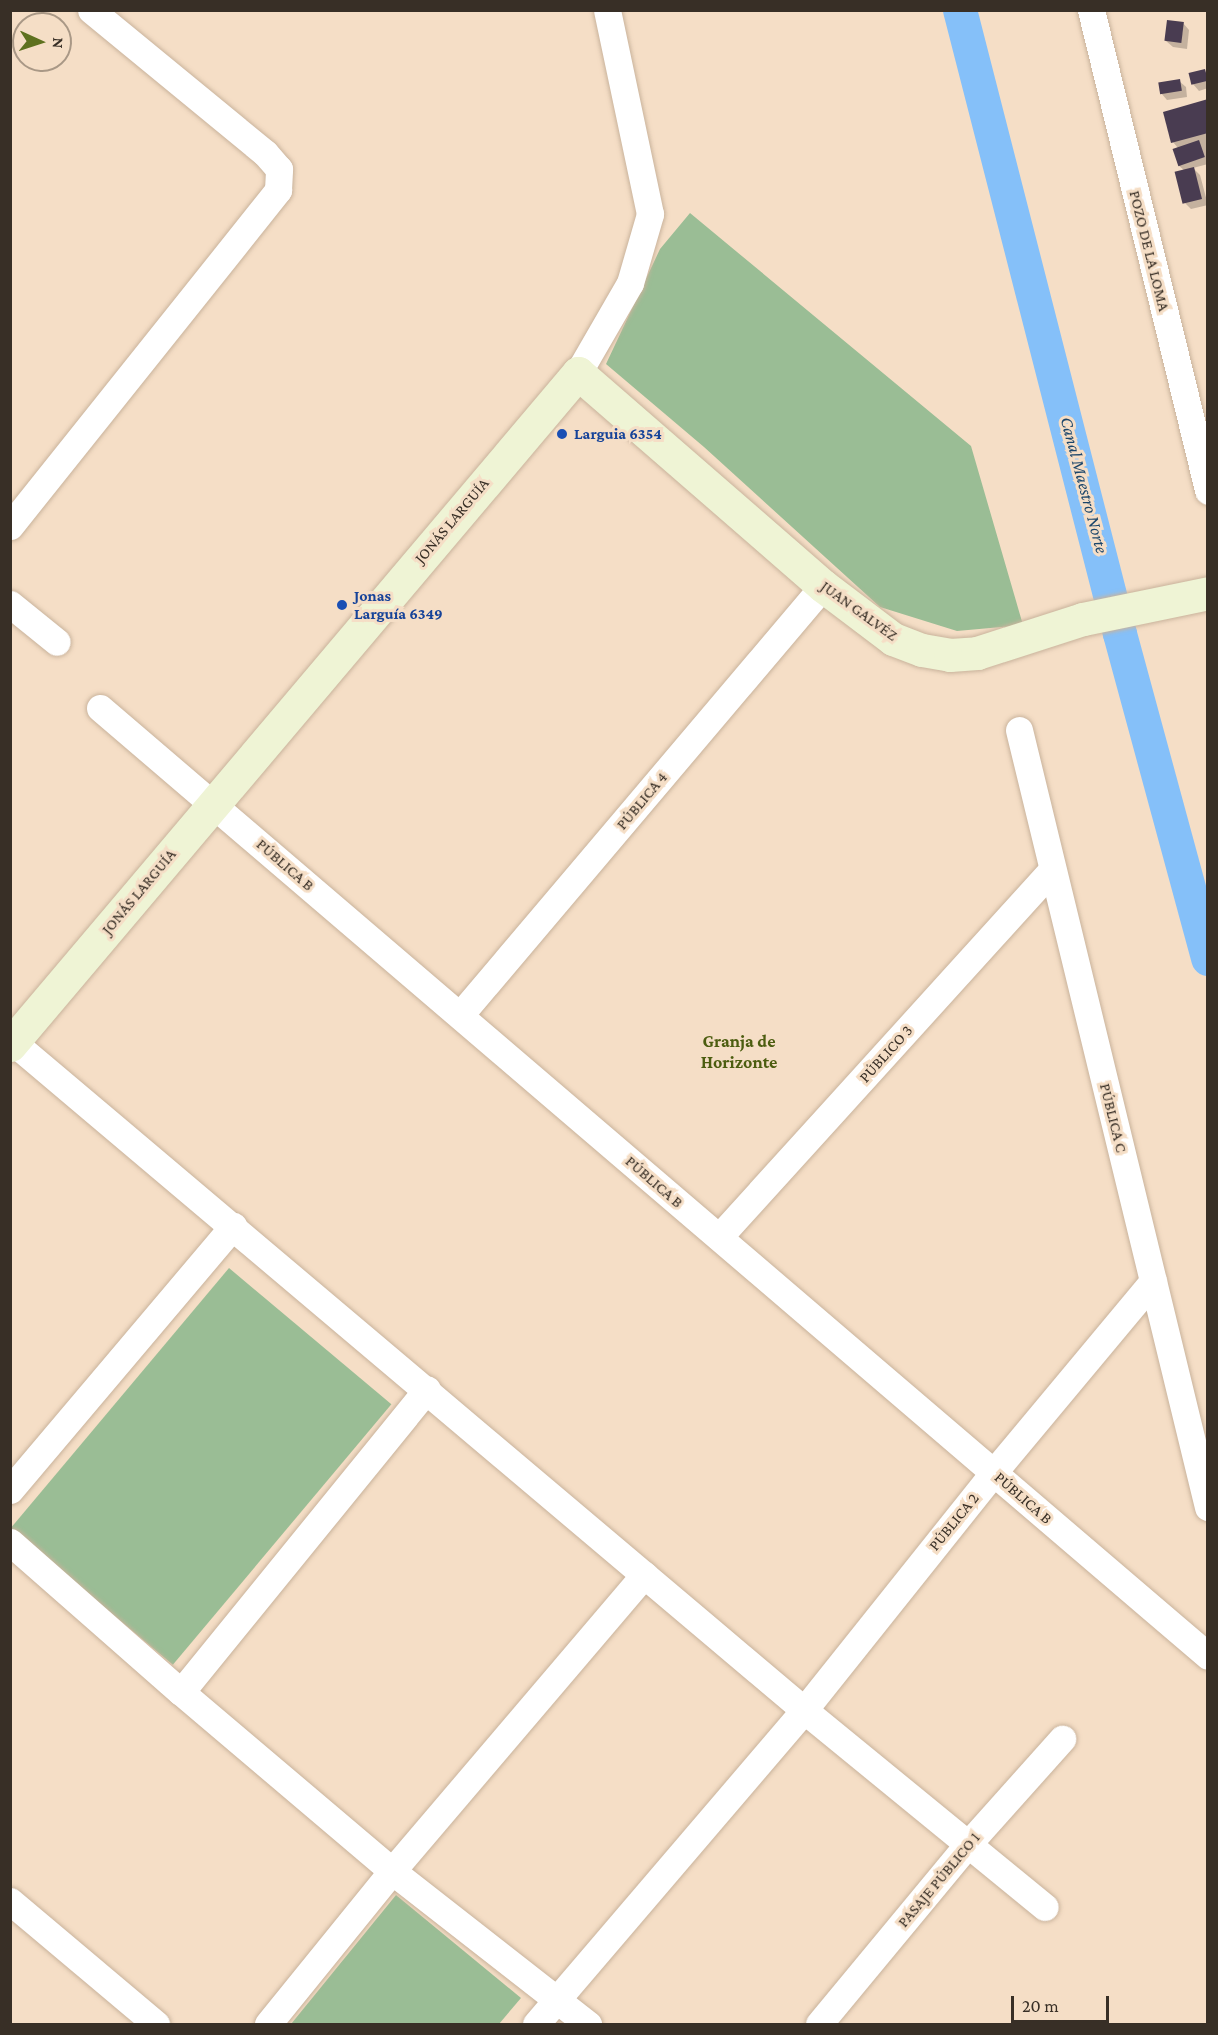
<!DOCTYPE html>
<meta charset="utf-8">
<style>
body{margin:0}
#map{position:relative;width:1218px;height:2035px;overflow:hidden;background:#f5dec6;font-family:"Crimson Pro",serif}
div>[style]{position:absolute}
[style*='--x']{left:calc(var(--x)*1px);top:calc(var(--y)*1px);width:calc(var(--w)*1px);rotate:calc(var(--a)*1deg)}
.green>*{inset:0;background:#9abd95;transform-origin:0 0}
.shadow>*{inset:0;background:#0003}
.canal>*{height:34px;margin:-17px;padding:0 17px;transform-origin:17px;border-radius:17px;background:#85c0f9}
.building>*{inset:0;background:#493c51;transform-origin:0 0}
.roads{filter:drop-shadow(0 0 2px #c9b39c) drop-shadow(0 0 2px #c9b39c)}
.street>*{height:27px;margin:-13.5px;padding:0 13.5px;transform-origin:13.5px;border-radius:13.5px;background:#fff}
.secondary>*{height:33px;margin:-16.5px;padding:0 16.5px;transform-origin:16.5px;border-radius:16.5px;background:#eff4d5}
.dots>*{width:16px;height:16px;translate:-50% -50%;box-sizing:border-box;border:3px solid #f5dec6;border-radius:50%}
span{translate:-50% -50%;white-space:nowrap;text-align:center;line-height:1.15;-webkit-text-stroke:6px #f5dec6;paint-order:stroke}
.street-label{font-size:16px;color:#382f26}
.transit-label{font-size:16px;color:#164399;font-weight:700}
.left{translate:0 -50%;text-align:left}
.water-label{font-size:18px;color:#1b456a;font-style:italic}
.neighbourhood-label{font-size:18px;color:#4c5d10;font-weight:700}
.frame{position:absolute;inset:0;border:12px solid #382f26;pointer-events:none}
.north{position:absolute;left:12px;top:12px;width:60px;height:60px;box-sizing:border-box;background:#f5dec6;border:2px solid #a99886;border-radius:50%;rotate:93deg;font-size:16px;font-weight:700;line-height:24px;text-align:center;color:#382f26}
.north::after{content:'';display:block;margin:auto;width:21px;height:27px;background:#5e711f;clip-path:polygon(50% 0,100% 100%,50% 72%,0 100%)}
.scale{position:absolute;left:1011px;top:1996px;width:98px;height:27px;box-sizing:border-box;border:3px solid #382f26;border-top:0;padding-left:8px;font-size:18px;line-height:21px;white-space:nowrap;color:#382f26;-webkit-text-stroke:4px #f5dec6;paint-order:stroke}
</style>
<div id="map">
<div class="green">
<i style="clip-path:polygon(690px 213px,971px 446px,1023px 625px,957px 631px,880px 607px,704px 447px,606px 364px,660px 249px)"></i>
<i style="left:229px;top:1268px;width:212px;height:340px;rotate:40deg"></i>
<i style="clip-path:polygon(396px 1895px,521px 1998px,499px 2024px,291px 2024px)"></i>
</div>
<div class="shadow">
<i style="clip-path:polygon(1183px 23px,1189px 30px,1187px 49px,1173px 47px,1166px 41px)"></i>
<i style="clip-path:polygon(1204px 71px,1208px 74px,1208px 88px,1199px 91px,1193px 84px)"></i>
<i style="clip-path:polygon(1179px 81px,1186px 87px,1187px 97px,1167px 100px,1161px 93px)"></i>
<i style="clip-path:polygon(1208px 101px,1208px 164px,1193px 168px,1200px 175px,1208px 205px,1191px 209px,1185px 203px,1185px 171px,1178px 165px,1178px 148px,1173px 142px)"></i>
</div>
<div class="canal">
<i style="--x:960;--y:10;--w:644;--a:75.62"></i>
<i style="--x:1120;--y:634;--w:337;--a:74.8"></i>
</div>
<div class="building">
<i style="left:1167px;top:20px;width:17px;height:21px;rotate:7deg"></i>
<i style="left:1205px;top:69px;width:12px;height:17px;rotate:76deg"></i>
<i style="left:1180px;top:79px;width:12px;height:22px;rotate:81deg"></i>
<i style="clip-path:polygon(1208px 99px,1208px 133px,1171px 143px,1163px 112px)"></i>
<i style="left:1199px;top:140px;width:18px;height:28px;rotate:71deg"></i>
<i style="left:1194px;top:167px;width:33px;height:20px;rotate:76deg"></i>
</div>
<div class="roads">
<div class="street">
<i style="--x:1091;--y:10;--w:495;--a:76.3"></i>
<i style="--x:578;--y:373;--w:104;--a:-60"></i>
<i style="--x:630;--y:283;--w:72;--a:-73.8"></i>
<i style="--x:650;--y:214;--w:208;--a:-101.9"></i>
<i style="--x:10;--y:526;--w:430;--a:-51.4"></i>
<i style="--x:278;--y:190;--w:21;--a:-87"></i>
<i style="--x:279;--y:169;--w:21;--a:-131"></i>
<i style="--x:265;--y:153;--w:225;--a:-140.6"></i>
<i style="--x:10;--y:604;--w:60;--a:39"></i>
<i style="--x:100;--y:708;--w:1458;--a:40.55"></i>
<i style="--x:1019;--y:730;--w:800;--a:76.33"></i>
<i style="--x:460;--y:1015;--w:562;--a:-49.76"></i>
<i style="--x:13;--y:1042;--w:1035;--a:40.18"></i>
<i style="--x:804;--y:1710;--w:311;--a:39.3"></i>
<i style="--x:719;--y:1237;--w:496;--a:-47.8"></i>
<i style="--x:10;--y:1490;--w:346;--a:-49.8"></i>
<i style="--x:10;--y:1542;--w:227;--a:41.3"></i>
<i style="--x:181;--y:1692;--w:277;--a:40.3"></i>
<i style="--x:392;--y:1871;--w:249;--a:38"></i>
<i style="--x:181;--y:1692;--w:390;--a:-50.9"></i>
<i style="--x:10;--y:1901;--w:191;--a:40.1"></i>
<i style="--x:268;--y:2024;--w:197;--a:-51"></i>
<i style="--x:392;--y:1871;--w:389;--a:-49.6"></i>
<i style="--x:536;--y:2024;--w:413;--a:-49.5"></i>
<i style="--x:804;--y:1710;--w:303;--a:-51.4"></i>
<i style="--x:993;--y:1473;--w:250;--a:-50.2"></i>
<i style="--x:819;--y:2024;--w:235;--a:-50.4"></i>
<i style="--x:969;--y:1843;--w:140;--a:-48.2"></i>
</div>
<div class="secondary">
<i style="--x:10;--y:1045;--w:880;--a:-49.79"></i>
<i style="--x:578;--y:373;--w:325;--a:41"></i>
<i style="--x:823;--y:586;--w:88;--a:37.1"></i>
<i style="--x:893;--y:639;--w:31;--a:21"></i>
<i style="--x:922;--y:650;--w:28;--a:10"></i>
<i style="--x:950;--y:655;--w:27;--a:-4"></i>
<i style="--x:977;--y:653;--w:111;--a:-17.8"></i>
<i style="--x:1083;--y:619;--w:128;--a:-11.7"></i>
</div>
</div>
<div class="dots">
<i style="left:562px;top:434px;background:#1a4fb4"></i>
<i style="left:342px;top:605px;background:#1a4fb4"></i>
</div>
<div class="street-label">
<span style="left:1149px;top:251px;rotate:76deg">POZO DE LA LOMA</span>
<span style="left:452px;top:521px;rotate:-50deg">JONÁS LARGUÍA</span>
<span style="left:859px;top:611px;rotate:36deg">JUAN GALVÉZ</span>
<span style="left:642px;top:801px;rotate:-50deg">PÚBLICA 4</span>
<span style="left:285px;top:865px;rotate:41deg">PÚBLICA B</span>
<span style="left:139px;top:892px;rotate:-50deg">JONÁS LARGUÍA</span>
<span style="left:886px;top:1054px;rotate:-48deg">PÚBLICO 3</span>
<span style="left:1113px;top:1118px;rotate:76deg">PÚBLICA C</span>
<span style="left:654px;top:1182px;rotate:41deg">PÚBLICA B</span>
<span style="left:1023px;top:1498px;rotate:41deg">PÚBLICA B</span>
<span style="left:954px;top:1522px;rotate:-51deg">PÚBLICA 2</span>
<span style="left:939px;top:1880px;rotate:-50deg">PASAJE PÚBLICO 1</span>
</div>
<div class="transit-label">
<span class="left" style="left:574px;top:434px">Larguia 6354</span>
<span class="left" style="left:354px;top:605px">Jonas<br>Larguía 6349</span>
</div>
<div class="water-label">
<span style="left:1084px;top:485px;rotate:75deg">Canal Maestro Norte</span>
</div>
<div class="neighbourhood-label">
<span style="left:739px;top:1052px">Granja de<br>Horizonte</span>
</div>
<div class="frame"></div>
<div class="north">N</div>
<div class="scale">20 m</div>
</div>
